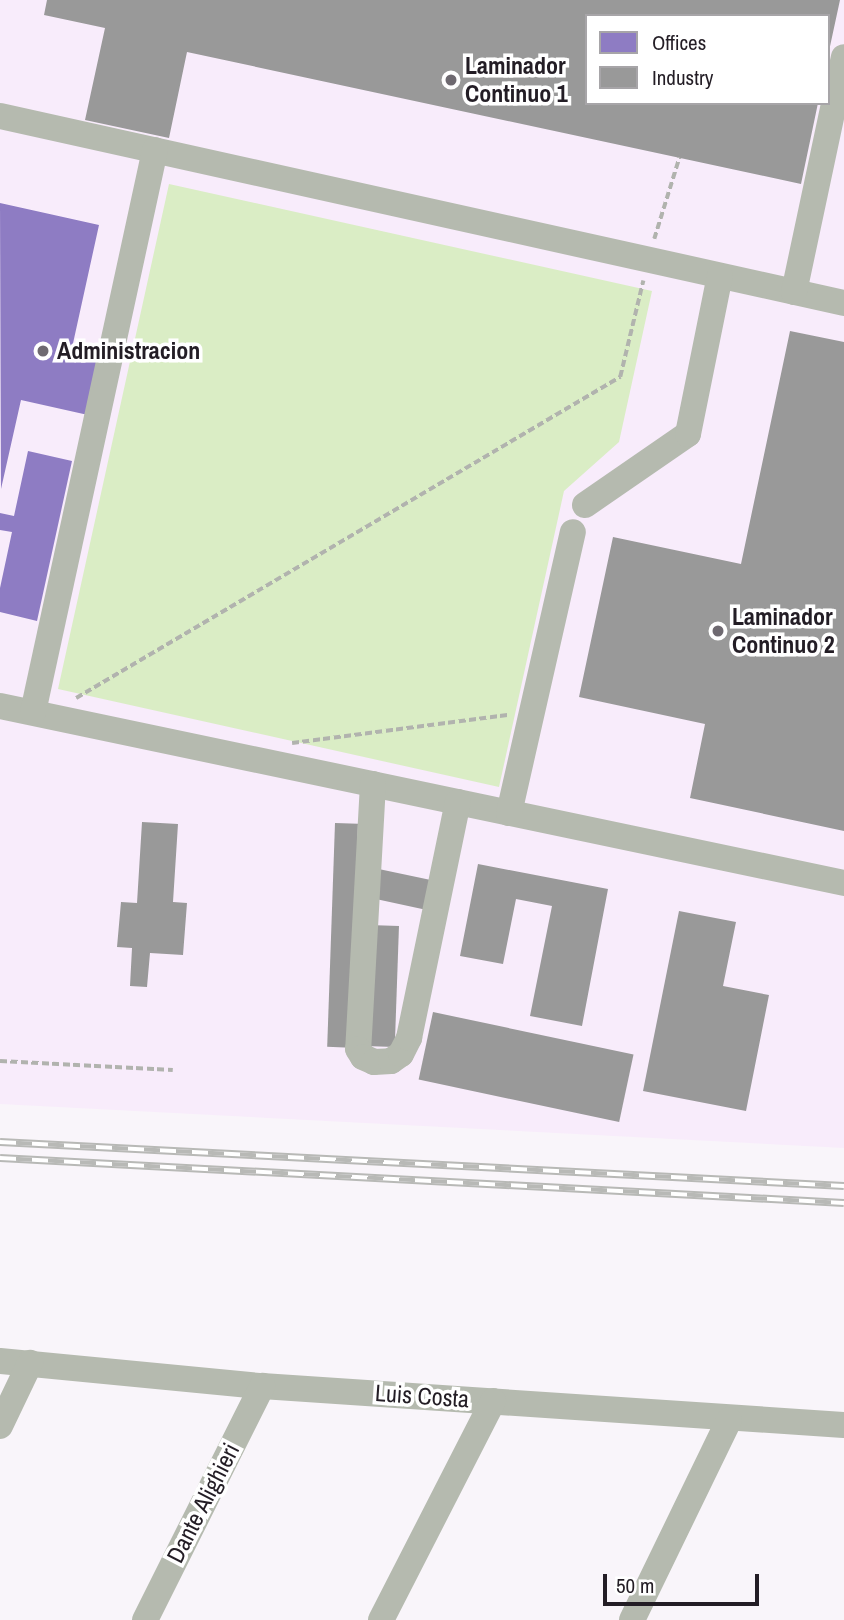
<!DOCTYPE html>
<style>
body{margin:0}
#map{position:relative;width:844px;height:1620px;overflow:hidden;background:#f9f5fa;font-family:"Archivo Narrow",sans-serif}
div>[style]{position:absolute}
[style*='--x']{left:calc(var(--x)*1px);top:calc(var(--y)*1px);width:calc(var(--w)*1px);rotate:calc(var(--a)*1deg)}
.built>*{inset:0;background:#f8ecfb}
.green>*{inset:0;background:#daedc5}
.offices>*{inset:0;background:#8e7cc3}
.industry>*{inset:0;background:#999;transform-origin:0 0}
.path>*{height:3.5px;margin-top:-1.75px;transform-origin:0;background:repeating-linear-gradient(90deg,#b1b3ae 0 7px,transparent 0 10.5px)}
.minor>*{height:26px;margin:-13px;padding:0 13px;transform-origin:13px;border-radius:13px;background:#b5baaf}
.rail>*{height:8px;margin-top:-4px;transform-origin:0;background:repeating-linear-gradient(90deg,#fff 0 16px,#b8b9b6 0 32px);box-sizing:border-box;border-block:2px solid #b8b9b6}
.dots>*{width:19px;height:19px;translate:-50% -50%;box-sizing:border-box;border:4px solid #fff;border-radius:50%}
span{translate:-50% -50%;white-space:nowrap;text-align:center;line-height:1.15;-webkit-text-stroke:7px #fff;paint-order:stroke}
.poi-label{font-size:24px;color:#231d25;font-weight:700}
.left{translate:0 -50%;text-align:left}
.street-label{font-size:24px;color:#231d25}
.legend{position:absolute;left:585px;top:14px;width:245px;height:91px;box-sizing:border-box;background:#fff;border:2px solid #a7a5a8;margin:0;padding:9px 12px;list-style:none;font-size:21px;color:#231d25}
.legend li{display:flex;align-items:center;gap:14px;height:35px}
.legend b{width:35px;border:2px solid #a7a5a8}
.scale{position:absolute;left:603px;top:1574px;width:156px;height:32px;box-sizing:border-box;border:4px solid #231d25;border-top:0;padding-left:9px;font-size:21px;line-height:24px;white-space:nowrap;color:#231d25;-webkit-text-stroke:5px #fff;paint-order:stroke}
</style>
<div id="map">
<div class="built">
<i style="clip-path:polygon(evenodd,0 0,844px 0,844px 1148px,0 1104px,0 0,587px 16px,828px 16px,828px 103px,587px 103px,587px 16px)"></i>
</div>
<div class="green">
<i style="clip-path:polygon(169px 184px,652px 291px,619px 442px,564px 491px,499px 787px,58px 689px)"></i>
</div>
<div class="offices">
<i style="clip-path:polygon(0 203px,99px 225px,72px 348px,101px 355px,88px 415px,21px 400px,1px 489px)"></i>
<i style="clip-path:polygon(28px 451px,72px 461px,37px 621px,0 612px,0 588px,12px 532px,0 530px,0 513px,14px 516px)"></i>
</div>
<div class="industry">
<i style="clip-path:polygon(47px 0,840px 0,829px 51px,828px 16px,587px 16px,587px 103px,818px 103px,801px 184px,187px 52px,169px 138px,85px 120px,105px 28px,44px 15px)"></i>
<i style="clip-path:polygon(790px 331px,844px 342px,844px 831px,690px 798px,705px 724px,579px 697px,613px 537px,741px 564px)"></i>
<i style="clip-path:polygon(142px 822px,178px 824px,173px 902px,187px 903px,183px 955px,150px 953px,147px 987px,130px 986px,132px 948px,117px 947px,121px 902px,137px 903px)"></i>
<i style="left:335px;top:823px;width:23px;height:224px;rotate:2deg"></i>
<i style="clip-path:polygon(478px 864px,608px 889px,582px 1026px,530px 1016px,552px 906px,516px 899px,503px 964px,460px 956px)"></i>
<i style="left:374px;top:868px;width:58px;height:30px;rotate:12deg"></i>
<i style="clip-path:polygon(679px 911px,736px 922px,723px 986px,769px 995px,746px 1111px,643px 1091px)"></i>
<i style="left:369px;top:925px;width:30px;height:121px;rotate:2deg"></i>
<i style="left:433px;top:1012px;width:205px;height:69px;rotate:12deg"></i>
</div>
<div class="path">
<i style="--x:654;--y:239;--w:85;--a:-72.8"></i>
<i style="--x:76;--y:698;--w:632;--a:-30.54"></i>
<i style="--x:620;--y:377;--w:99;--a:-76.5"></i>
<i style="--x:292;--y:743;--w:217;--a:-7.4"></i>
<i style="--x:0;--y:1061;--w:173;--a:3"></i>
</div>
<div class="minor">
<i style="--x:0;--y:116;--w:864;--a:12.49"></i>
<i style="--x:794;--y:292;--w:240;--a:-78"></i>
<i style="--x:585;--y:505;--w:125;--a:-34.6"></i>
<i style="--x:688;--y:434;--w:161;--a:-78.6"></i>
<i style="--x:0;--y:706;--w:862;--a:11.84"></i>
<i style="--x:33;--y:712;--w:575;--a:-77.75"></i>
<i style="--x:373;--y:784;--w:265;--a:93.2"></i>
<i style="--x:358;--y:1049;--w:9;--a:58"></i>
<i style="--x:363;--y:1057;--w:12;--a:24"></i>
<i style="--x:374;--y:1062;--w:17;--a:-3"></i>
<i style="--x:391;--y:1061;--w:12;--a:-35"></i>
<i style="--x:401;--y:1054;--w:18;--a:-63"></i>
<i style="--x:409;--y:1038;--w:241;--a:-78.3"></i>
<i style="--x:509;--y:813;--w:288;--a:-77.2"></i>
<i style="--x:0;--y:1361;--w:263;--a:5.5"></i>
<i style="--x:262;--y:1386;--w:583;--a:3.83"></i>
<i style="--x:0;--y:1426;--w:70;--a:-64.5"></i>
<i style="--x:145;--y:1620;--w:262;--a:-63.4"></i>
<i style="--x:381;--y:1620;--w:246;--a:-62.9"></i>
<i style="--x:632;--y:1620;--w:222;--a:-64.1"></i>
</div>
<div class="rail">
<i style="--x:0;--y:1142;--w:845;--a:2.98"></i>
<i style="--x:0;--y:1158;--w:845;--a:3.05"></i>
</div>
<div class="dots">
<i style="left:451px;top:80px;background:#6e6970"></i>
<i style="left:43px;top:351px;background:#6e6970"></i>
<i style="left:718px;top:631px;background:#6e6970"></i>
</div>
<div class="poi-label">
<span class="left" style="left:465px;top:80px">Laminador<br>Continuo 1</span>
<span class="left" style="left:57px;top:351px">Administracion</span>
<span class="left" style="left:732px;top:631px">Laminador<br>Continuo 2</span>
</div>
<div class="street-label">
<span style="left:422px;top:1396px;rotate:4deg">Luis Costa</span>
<span style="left:203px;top:1503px;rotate:-63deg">Dante Alighieri</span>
</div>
<ul class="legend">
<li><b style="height:19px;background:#8e7cc3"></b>Offices</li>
<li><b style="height:19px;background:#999"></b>Industry</li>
</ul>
<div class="scale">50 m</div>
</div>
